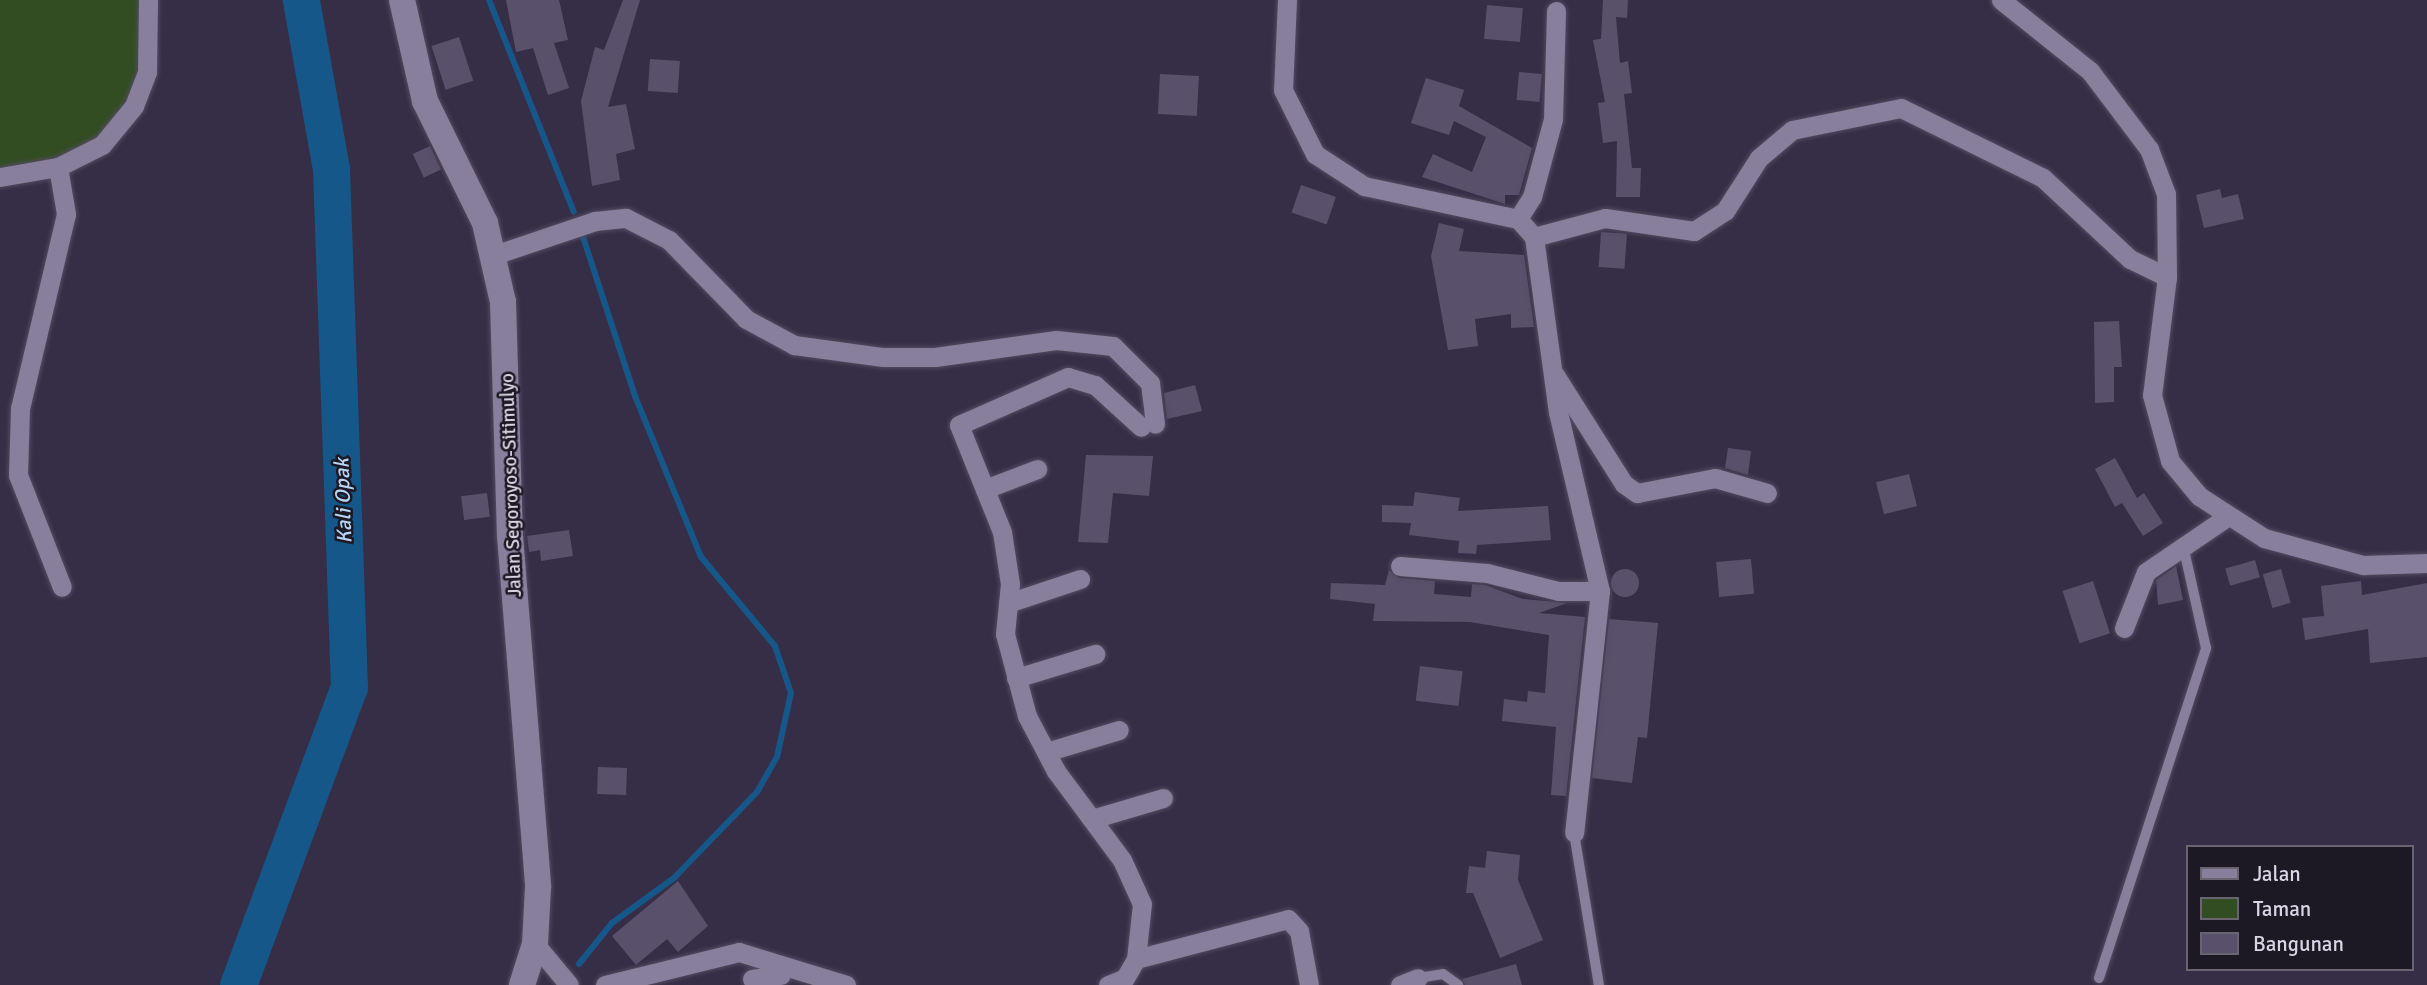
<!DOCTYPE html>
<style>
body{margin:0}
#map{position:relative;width:2427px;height:985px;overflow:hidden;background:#362e46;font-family:Signika,sans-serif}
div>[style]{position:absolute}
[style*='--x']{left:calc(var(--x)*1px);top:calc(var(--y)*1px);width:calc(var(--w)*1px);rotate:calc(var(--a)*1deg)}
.green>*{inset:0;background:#334d23}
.stream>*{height:6px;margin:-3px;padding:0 3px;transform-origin:3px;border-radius:3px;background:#165789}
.river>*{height:37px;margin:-18.5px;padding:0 18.5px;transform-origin:18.5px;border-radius:18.5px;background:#165789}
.building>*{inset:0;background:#59506c;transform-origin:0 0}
.round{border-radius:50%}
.roads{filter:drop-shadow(0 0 2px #524b60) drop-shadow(0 0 2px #524b60)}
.service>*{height:10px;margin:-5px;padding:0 5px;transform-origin:5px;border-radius:5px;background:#887f9c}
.minor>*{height:19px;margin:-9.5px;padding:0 9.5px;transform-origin:9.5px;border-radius:9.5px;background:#887f9c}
.secondary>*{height:26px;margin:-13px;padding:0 13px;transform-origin:13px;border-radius:13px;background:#887f9c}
span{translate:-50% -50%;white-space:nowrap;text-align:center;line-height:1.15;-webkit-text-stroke:5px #1c1824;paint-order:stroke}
.street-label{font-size:19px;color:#dad5e5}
.water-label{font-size:21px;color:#b6d5f3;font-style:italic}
.legend{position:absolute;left:2186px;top:845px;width:228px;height:126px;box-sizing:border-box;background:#1c1824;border:2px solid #686471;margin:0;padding:9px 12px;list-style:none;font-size:21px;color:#dad5e5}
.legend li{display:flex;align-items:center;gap:14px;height:35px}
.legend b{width:35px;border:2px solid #686471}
</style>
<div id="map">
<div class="green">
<i style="clip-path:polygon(0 0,146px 0,145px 72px,101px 143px,0 176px)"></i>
</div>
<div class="stream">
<i style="--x:489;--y:0;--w:228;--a:68.2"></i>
<i style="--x:579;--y:964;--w:53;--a:-51.2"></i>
<i style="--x:612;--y:923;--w:77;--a:-36"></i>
<i style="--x:674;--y:878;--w:120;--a:-46"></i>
<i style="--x:757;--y:792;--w:40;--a:-60.3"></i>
<i style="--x:777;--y:757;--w:66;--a:-77.7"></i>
<i style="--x:791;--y:693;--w:50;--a:-108.8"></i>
<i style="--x:775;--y:646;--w:116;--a:-129.7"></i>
<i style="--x:701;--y:557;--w:174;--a:-112.3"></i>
<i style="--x:635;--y:396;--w:167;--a:-108.1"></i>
</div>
<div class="river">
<i style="--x:238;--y:985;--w:318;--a:-69.6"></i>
<i style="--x:349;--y:687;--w:518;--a:-91.99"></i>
<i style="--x:331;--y:169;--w:172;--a:-100.1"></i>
</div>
<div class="building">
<i style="clip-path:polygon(506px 0,559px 0,568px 40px,554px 43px,569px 88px,548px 95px,533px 48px,516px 52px)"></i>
<i style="clip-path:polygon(623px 0,640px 0,608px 107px,626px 104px,635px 149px,616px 154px,620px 180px,592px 186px,581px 101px,595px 47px,604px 50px)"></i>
<i style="clip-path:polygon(1603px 0,1628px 0,1627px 18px,1616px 17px,1620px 63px,1628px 61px,1632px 93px,1624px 94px,1632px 168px,1641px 168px,1640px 197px,1616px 197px,1617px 141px,1603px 143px,1598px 103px,1605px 102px,1593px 40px,1601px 39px)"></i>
<i style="left:1487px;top:5px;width:36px;height:34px;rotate:5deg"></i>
<i style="left:459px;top:37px;width:46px;height:29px;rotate:72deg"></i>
<i style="left:650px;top:59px;width:30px;height:32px;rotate:4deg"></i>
<i style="left:1519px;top:72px;width:23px;height:28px;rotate:5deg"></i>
<i style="left:1160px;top:74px;width:39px;height:40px;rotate:3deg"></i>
<i style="clip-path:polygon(1426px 78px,1464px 90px,1459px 106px,1532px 148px,1519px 195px,1505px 195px,1505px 204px,1422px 177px,1433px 154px,1472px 172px,1486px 137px,1454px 121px,1449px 135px,1411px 123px)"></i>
<i style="left:430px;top:146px;width:26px;height:19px;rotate:65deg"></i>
<i style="left:1301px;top:185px;width:37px;height:29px;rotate:19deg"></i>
<i style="clip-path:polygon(2220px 189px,2222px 198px,2238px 194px,2244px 219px,2204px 228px,2196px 195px)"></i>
<i style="clip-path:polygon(1439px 223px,1464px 229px,1459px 251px,1524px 255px,1534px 327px,1511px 328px,1511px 314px,1475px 319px,1478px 346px,1448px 350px,1431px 256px)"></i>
<i style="left:1601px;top:232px;width:26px;height:35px;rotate:4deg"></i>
<i style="clip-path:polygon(2119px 321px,2122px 367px,2114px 367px,2114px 402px,2095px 403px,2094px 322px)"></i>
<i style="clip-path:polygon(1195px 385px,1202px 411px,1167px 419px,1164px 393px)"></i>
<i style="clip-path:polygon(1728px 448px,1751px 451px,1748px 475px,1725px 468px)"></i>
<i style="clip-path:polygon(1086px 455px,1153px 456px,1149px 496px,1113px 493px,1108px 543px,1078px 542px)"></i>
<i style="clip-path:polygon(2115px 458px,2137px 498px,2144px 493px,2163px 523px,2143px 536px,2122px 503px,2115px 507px,2095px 469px)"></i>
<i style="left:1909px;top:474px;width:33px;height:34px;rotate:76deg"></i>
<i style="clip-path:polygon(1415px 492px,1460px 498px,1458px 511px,1548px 506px,1551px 540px,1477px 545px,1476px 554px,1458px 553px,1459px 541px,1409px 535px,1411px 523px,1382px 522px,1382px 505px,1413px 506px)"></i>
<i style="left:487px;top:493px;width:24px;height:26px;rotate:83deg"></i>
<i style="clip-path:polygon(569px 530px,573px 556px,541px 561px,540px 550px,529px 552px,527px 536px)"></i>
<i style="left:1751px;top:559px;width:35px;height:35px;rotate:85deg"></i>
<i style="left:2255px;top:560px;width:18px;height:31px;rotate:74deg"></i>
<i style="clip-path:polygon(2176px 566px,2183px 600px,2158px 605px,2156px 580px)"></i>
<i class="round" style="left:1611px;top:569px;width:28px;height:28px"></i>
<i style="left:2281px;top:569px;width:35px;height:19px;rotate:74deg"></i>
<i style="clip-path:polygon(1389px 570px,1399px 578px,1435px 581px,1434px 594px,1471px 597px,1472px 584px,1485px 585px,1523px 599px,1567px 603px,1539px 613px,1585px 617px,1566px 796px,1551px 795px,1556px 727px,1502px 721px,1504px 699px,1527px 702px,1528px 691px,1545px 693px,1549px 635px,1470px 622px,1373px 621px,1375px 604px,1330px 599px,1331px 583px,1385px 585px)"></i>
<i style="left:2093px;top:581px;width:55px;height:32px;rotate:72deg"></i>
<i style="clip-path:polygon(2361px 581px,2362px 595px,2427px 583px,2427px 657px,2370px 663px,2368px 629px,2305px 640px,2302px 618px,2324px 616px,2321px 586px)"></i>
<i style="clip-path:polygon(1609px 619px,1658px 623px,1647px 738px,1638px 737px,1632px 783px,1592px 778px)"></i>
<i style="left:1420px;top:666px;width:43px;height:35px;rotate:7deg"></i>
<i style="left:598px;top:767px;width:29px;height:27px;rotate:2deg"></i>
<i style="clip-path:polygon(1487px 851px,1520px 855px,1518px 880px,1543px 940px,1500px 958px,1473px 893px,1466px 893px,1469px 866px,1485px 868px)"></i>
<i style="clip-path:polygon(678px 881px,708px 926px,678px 952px,667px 939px,636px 965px,612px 936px)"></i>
<i style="clip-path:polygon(1516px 964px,1522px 985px,1465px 985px,1462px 979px)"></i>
</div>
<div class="roads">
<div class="service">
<i style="--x:1574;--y:833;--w:154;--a:80.7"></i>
<i style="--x:1418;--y:978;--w:25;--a:-9"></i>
<i style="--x:1443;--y:974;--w:19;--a:36"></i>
<i style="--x:2099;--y:978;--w:347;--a:-72"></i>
<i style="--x:2206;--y:648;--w:106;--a:-102.6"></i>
</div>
<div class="minor">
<i style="--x:1287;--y:0;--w:90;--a:92.5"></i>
<i style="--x:1283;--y:90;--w:72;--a:63.4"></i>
<i style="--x:1315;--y:154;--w:59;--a:33.1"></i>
<i style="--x:1364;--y:186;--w:157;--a:12.1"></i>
<i style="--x:1518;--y:219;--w:24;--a:48"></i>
<i style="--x:1534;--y:237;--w:177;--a:82.2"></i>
<i style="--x:1558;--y:412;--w:184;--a:76.8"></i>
<i style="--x:1600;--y:591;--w:243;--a:96.1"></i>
<i style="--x:2001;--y:0;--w:114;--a:38.6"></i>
<i style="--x:2090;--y:71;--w:98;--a:52.9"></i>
<i style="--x:2149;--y:149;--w:48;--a:69.3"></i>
<i style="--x:2166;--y:194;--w:83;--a:89.3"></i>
<i style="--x:2167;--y:277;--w:119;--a:97.2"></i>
<i style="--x:2152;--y:395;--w:68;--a:74.7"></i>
<i style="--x:2170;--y:461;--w:45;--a:50.4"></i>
<i style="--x:2199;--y:496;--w:77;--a:32.9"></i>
<i style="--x:2264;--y:538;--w:103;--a:15.3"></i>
<i style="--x:2363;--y:565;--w:64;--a:-1.8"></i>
<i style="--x:58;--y:167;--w:48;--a:80.3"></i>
<i style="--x:66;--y:214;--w:199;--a:103.3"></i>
<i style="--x:20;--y:408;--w:67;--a:91.7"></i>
<i style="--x:18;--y:475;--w:120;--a:68.6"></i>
<i style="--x:0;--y:177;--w:59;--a:-9.8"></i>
<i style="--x:58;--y:167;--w:49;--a:-26.6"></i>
<i style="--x:102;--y:145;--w:50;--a:-50.6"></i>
<i style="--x:134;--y:106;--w:36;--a:-69"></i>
<i style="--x:147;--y:72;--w:72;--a:-89.2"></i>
<i style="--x:1518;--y:219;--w:26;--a:-58"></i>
<i style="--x:1532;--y:197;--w:81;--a:-74.9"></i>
<i style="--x:1553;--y:119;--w:108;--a:-88.4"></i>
<i style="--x:1534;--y:237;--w:73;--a:-15"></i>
<i style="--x:1605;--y:218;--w:90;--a:8.3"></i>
<i style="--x:1694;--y:231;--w:37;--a:-33"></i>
<i style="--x:1725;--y:211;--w:63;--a:-57.3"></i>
<i style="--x:1759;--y:158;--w:43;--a:-40.3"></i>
<i style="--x:1792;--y:130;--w:111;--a:-11.4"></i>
<i style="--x:1901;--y:108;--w:158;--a:26.2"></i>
<i style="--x:2043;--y:178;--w:119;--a:43"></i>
<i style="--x:2130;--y:259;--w:41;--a:25.9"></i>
<i style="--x:494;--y:255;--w:107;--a:-18.6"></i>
<i style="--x:595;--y:221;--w:31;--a:-6"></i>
<i style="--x:626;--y:218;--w:48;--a:27.1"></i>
<i style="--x:669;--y:240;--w:110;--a:45.7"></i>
<i style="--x:746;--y:319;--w:55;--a:28.4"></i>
<i style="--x:794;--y:345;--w:90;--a:7.7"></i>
<i style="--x:883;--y:357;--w:52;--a:0"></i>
<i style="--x:935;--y:357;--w:122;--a:-8"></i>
<i style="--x:1056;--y:340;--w:57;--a:6"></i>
<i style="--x:1113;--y:346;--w:52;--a:45"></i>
<i style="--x:1150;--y:383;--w:41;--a:83"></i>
<i style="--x:1555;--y:375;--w:129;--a:57.7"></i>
<i style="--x:1624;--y:484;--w:16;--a:35"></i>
<i style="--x:1637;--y:493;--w:79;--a:-10.9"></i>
<i style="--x:1715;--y:478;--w:54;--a:16.1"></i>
<i style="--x:985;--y:489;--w:56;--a:-21"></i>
<i style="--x:1400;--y:566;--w:87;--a:4.6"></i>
<i style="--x:1487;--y:573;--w:73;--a:14.2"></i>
<i style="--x:1558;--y:591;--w:42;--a:0"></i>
<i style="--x:1008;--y:603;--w:76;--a:-18.4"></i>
<i style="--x:2124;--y:628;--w:60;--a:-68.6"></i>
<i style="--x:2146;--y:572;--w:98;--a:-34.2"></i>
<i style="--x:1016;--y:678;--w:83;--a:-16.9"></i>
<i style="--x:1046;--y:752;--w:76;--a:-16.8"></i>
<i style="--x:1092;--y:819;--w:74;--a:-16.5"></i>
<i style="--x:535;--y:944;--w:53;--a:50.3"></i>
<i style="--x:1136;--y:959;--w:157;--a:-14.7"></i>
<i style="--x:1288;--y:919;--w:16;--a:47"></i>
<i style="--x:1299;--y:931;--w:55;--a:79.5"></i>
<i style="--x:752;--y:979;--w:29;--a:-8"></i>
<i style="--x:605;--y:985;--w:138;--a:-13.8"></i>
<i style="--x:739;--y:952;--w:112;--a:17.1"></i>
<i style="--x:1108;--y:985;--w:18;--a:-22"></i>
<i style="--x:1125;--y:978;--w:22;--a:-60"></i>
<i style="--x:1136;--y:959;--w:55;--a:-83.8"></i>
<i style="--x:1142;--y:904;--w:48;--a:-114.4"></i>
<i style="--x:1122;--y:860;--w:111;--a:-126.6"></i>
<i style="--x:1056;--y:771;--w:62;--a:-117.8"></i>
<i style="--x:1027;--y:716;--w:85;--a:-105"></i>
<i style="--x:1005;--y:634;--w:50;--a:-84.3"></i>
<i style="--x:1010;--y:584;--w:53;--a:-98.7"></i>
<i style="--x:1002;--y:532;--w:115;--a:-111.9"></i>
<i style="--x:959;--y:425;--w:119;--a:-23.8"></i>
<i style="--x:1068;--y:377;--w:28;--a:17"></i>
<i style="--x:1095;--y:385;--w:62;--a:42.4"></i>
<i style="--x:1400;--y:985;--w:19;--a:-21"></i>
</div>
<div class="secondary">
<i style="--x:402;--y:0;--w:104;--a:77.2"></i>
<i style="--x:425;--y:101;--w:136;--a:63.8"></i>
<i style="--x:485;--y:223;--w:81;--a:77.2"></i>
<i style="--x:503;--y:302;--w:234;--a:88.3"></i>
<i style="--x:510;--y:536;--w:352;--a:85.4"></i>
<i style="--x:538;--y:887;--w:57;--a:93"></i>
<i style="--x:535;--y:944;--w:43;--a:107.6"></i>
</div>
</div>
<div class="street-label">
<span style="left:512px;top:485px;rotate:-92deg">Jalan Segoroyoso-Sitimulyo</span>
</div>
<div class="water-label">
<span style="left:343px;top:501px;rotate:-92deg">Kali Opak</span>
</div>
<ul class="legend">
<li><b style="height:9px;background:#887f9c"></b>Jalan</li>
<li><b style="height:19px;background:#334d23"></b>Taman</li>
<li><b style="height:19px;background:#59506c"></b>Bangunan</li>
</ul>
</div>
